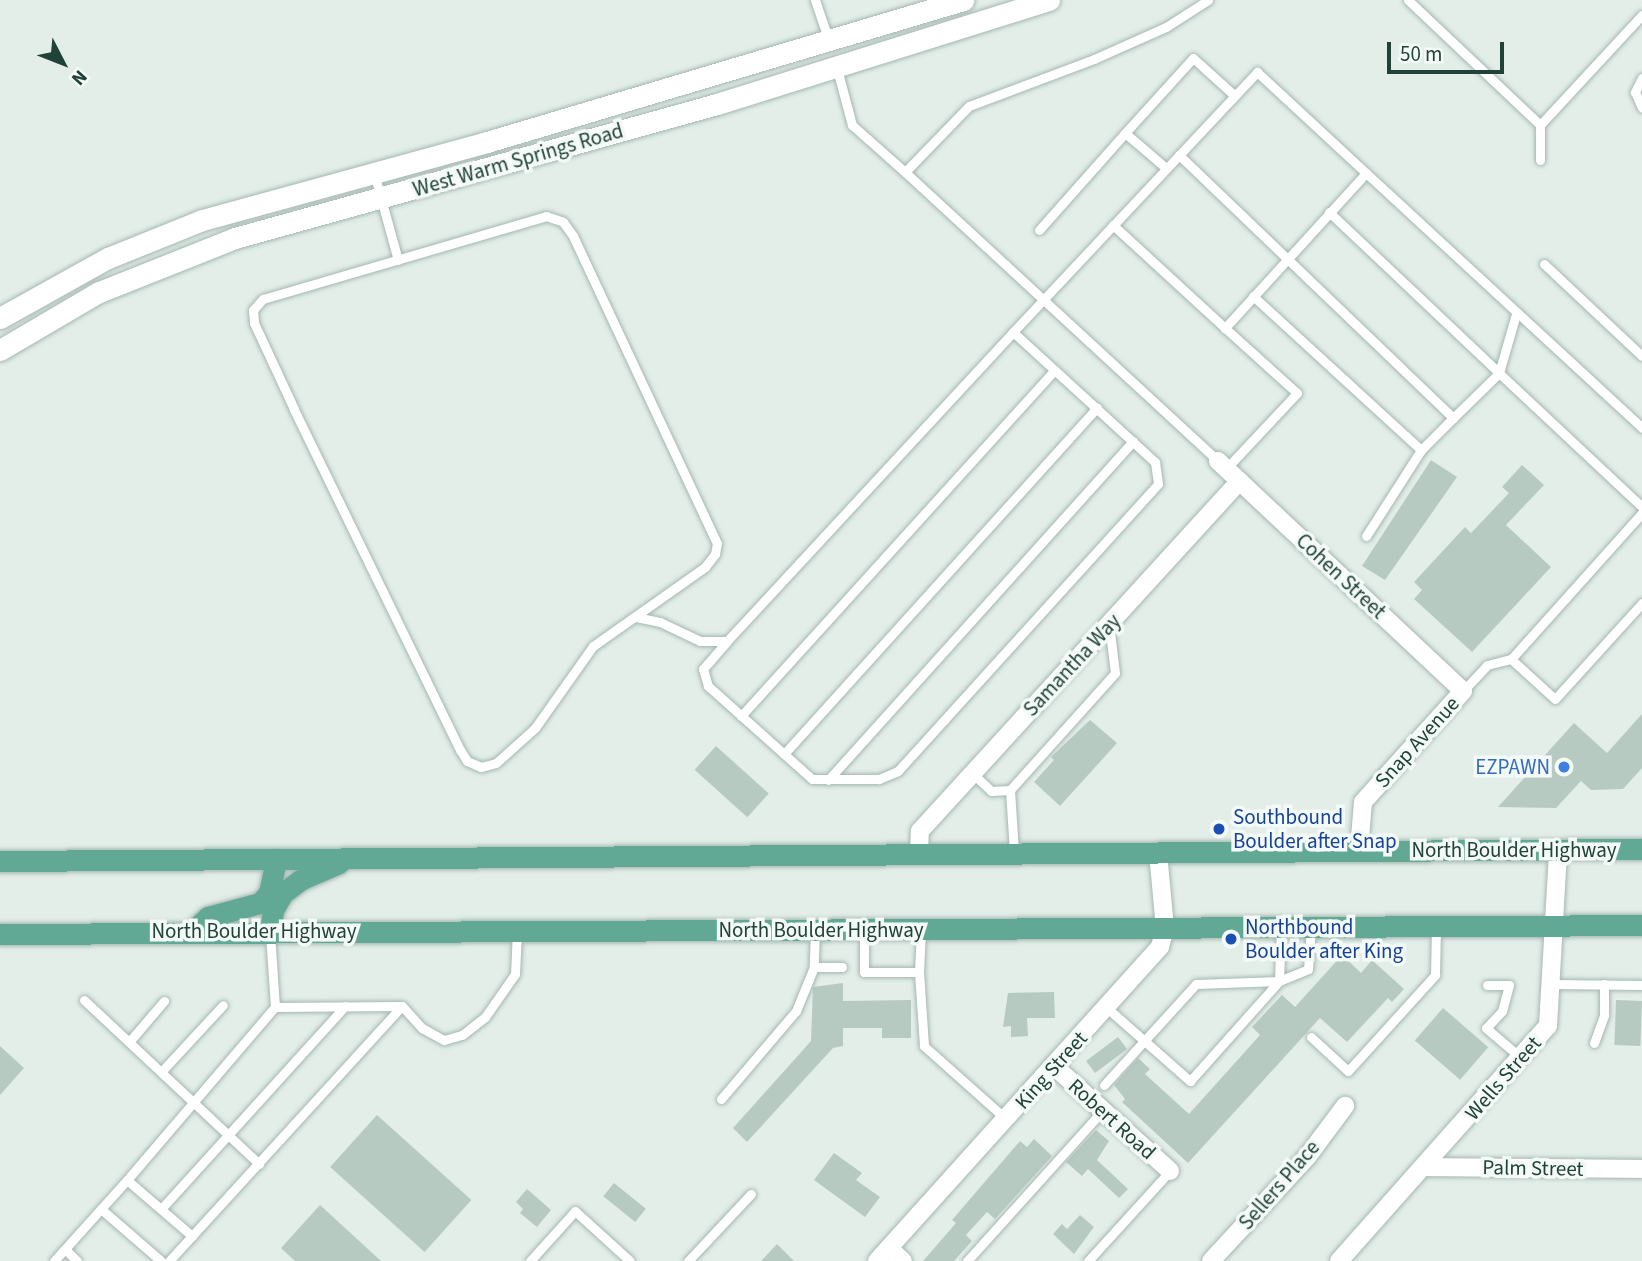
<!DOCTYPE html>
<style>
body{margin:0}
#map{position:relative;width:1642px;height:1261px;overflow:hidden;background:#e3eee9;font-family:"Source Sans 3",sans-serif}
div>[style]{position:absolute}
[style*='--x']{left:calc(var(--x)*1px);top:calc(var(--y)*1px);width:calc(var(--w)*1px);rotate:calc(var(--a)*1deg)}
.building>*{inset:0;background:#b7cac2;transform-origin:0 0}
.roads{filter:drop-shadow(0 0 2px #a5b7b0) drop-shadow(0 0 2px #a5b7b0)}
.lane>*{height:9px;margin:-4.5px;padding:0 4.5px;transform-origin:4.5px;border-radius:4.5px;background:#fff}
.street>*{height:18px;margin:-9px;padding:0 9px;transform-origin:9px;border-radius:9px;background:#fff}
.secondary>*{height:21px;margin:-10.5px;padding:0 10.5px;transform-origin:10.5px;border-radius:10.5px;background:#fff}
.primary>*{height:21px;margin:-10.5px;padding:0 10.5px;transform-origin:10.5px;border-radius:10.5px;background:#62a995}
.dots>*{width:19px;height:19px;translate:-50% -50%;box-sizing:border-box;border:4px solid #f4faf7;border-radius:50%}
span{translate:-50% -50%;white-space:nowrap;text-align:center;line-height:1.15;-webkit-text-stroke:7px #f4faf7;paint-order:stroke}
.street-label{font-size:21px;color:#204238}
.shop-label{font-size:21px;color:#366cbe}
.right{translate:-100% -50%;text-align:right}
.transit-label{font-size:21px;color:#164399}
.left{translate:0 -50%;text-align:left}
.north{position:absolute;left:28px;top:28px;width:70px;height:70px;-webkit-text-stroke:5px #f4faf7;paint-order:stroke;rotate:132deg;font-size:19px;font-weight:700;line-height:28px;text-align:center;color:#204238}
.north::after{content:'';display:block;margin:auto;width:24px;height:32px;background:#204238;clip-path:polygon(50% 0,100% 100%,50% 72%,0 100%)}
.scale{position:absolute;left:1387px;top:42px;width:117px;height:32px;box-sizing:border-box;border:4px solid #204238;border-top:0;padding-left:9px;font-size:21px;line-height:24px;white-space:nowrap;color:#204238;-webkit-text-stroke:5px #f4faf7;paint-order:stroke}
</style>
<div id="map">
<div class="building">
<i style="clip-path:polygon(1431px 460px,1457px 477px,1385px 580px,1362px 566px)"></i>
<i style="clip-path:polygon(1522px 465px,1544px 485px,1506px 525px,1551px 567px,1472px 652px,1414px 599px,1422px 590px,1414px 582px,1465px 527px,1471px 533px,1509px 493px,1502px 487px)"></i>
<i style="clip-path:polygon(1642px 714px,1642px 768px,1623px 789px,1591px 790px,1581px 781px,1556px 808px,1498px 807px,1574px 723px,1607px 753px)"></i>
<i style="clip-path:polygon(1090px 720px,1117px 743px,1060px 806px,1034px 782px,1054px 760px,1051px 757px)"></i>
<i style="left:716px;top:746px;width:71px;height:32px;rotate:42deg"></i>
<i style="clip-path:polygon(1342px 955px,1361px 973px,1372px 960px,1404px 989px,1392px 1002px,1388px 998px,1347px 1042px,1320px 1018px,1188px 1163px,1122px 1102px,1125px 1099px,1114px 1085px,1138px 1058px,1150px 1069px,1145px 1074px,1189px 1114px,1260px 1035px,1252px 1027px,1282px 995px,1295px 1007px)"></i>
<i style="clip-path:polygon(843px 983px,843px 1001px,911px 1000px,911px 1038px,882px 1038px,882px 1028px,843px 1028px,843px 1046px,833px 1048px,747px 1142px,733px 1128px,811px 1041px,813px 987px)"></i>
<i style="clip-path:polygon(1054px 992px,1055px 1018px,1027px 1018px,1028px 1036px,1011px 1037px,1011px 1026px,1003px 1027px,1008px 993px)"></i>
<i style="left:1616px;top:1000px;width:26px;height:45px;rotate:2deg"></i>
<i style="left:1443px;top:1008px;width:60px;height:43px;rotate:41deg"></i>
<i style="left:1118px;top:1037px;width:15px;height:40px;rotate:53deg"></i>
<i style="clip-path:polygon(0 1046px,24px 1068px,0 1095px)"></i>
<i style="left:377px;top:1115px;width:127px;height:70px;rotate:42deg"></i>
<i style="clip-path:polygon(1096px 1130px,1109px 1141px,1097px 1160px,1128px 1189px,1119px 1198px,1088px 1169px,1082px 1176px,1066px 1162px)"></i>
<i style="clip-path:polygon(1034px 1139px,1052px 1156px,995px 1219px,987px 1212px,966px 1235px,972px 1241px,954px 1261px,923px 1261px,956px 1223px,952px 1220px,1020px 1141px,1027px 1147px)"></i>
<i style="clip-path:polygon(834px 1153px,862px 1173px,856px 1180px,880px 1197px,865px 1217px,814px 1180px)"></i>
<i style="left:614px;top:1183px;width:41px;height:17px;rotate:39deg"></i>
<i style="clip-path:polygon(527px 1189px,551px 1210px,537px 1227px,520px 1213px,523px 1209px,516px 1202px)"></i>
<i style="clip-path:polygon(320px 1205px,381px 1261px,295px 1261px,281px 1248px)"></i>
<i style="clip-path:polygon(1080px 1215px,1094px 1227px,1074px 1254px,1053px 1234px,1062px 1224px,1067px 1229px)"></i>
<i style="clip-path:polygon(777px 1244px,794px 1261px,761px 1261px)"></i>
</div>
<div class="roads">
<div class="lane">
<i style="--x:815;--y:0;--w:43;--a:71.1"></i>
<i style="--x:1408;--y:0;--w:182;--a:43.4"></i>
<i style="--x:1540;--y:125;--w:150;--a:-47.2"></i>
<i style="--x:837;--y:69;--w:58;--a:75"></i>
<i style="--x:852;--y:125;--w:71;--a:41.6"></i>
<i style="--x:905;--y:172;--w:92;--a:-45.9"></i>
<i style="--x:969;--y:106;--w:134;--a:-20.6"></i>
<i style="--x:1094;--y:59;--w:79;--a:-24"></i>
<i style="--x:1166;--y:27;--w:50;--a:-32.7"></i>
<i style="--x:1642;--y:78;--w:16;--a:117"></i>
<i style="--x:1635;--y:92;--w:17;--a:66"></i>
<i style="--x:1125;--y:133;--w:101;--a:-47.8"></i>
<i style="--x:1193;--y:58;--w:55;--a:42.1"></i>
<i style="--x:1179;--y:155;--w:380;--a:43.8"></i>
<i style="--x:1453;--y:418;--w:45;--a:135"></i>
<i style="--x:1540;--y:160;--w:35;--a:-90"></i>
<i style="--x:905;--y:172;--w:426;--a:42.7"></i>
<i style="--x:374;--y:173;--w:90;--a:74.6"></i>
<i style="--x:1366;--y:173;--w:376;--a:42.7"></i>
<i style="--x:1329;--y:212;--w:234;--a:43.4"></i>
<i style="--x:1499;--y:373;--w:64;--a:135.6"></i>
<i style="--x:546;--y:216;--w:18;--a:19"></i>
<i style="--x:563;--y:222;--w:17;--a:54"></i>
<i style="--x:573;--y:236;--w:339;--a:64.9"></i>
<i style="--x:717;--y:543;--w:11;--a:100"></i>
<i style="--x:715;--y:554;--w:16;--a:128"></i>
<i style="--x:705;--y:567;--w:137;--a:144.8"></i>
<i style="--x:593;--y:646;--w:100;--a:125.3"></i>
<i style="--x:535;--y:728;--w:52;--a:138.1"></i>
<i style="--x:496;--y:763;--w:16;--a:165"></i>
<i style="--x:481;--y:767;--w:15;--a:-157"></i>
<i style="--x:467;--y:761;--w:13;--a:-122"></i>
<i style="--x:460;--y:750;--w:379;--a:-116"></i>
<i style="--x:294;--y:409;--w:95;--a:-114.9"></i>
<i style="--x:254;--y:323;--w:13;--a:-94"></i>
<i style="--x:253;--y:310;--w:15;--a:-48"></i>
<i style="--x:263;--y:299;--w:295;--a:-16.3"></i>
<i style="--x:1039;--y:230;--w:130;--a:-48.4"></i>
<i style="--x:1125;--y:133;--w:54;--a:40.5"></i>
<i style="--x:1544;--y:264;--w:134;--a:43.2"></i>
<i style="--x:1253;--y:296;--w:228;--a:42.5"></i>
<i style="--x:1421;--y:450;--w:102;--a:122.6"></i>
<i style="--x:1516;--y:314;--w:61;--a:106.1"></i>
<i style="--x:1499;--y:373;--w:196;--a:43.1"></i>
<i style="--x:1225;--y:328;--w:97;--a:42.1"></i>
<i style="--x:1297;--y:393;--w:104;--a:133.1"></i>
<i style="--x:1013;--y:332;--w:193;--a:42.5"></i>
<i style="--x:1155;--y:462;--w:22;--a:82"></i>
<i style="--x:1158;--y:484;--w:387;--a:132.2"></i>
<i style="--x:898;--y:771;--w:21;--a:157"></i>
<i style="--x:879;--y:779;--w:67;--a:180"></i>
<i style="--x:812;--y:779;--w:140;--a:-138.2"></i>
<i style="--x:708;--y:686;--w:18;--a:-106"></i>
<i style="--x:703;--y:669;--w:37;--a:-49"></i>
<i style="--x:727;--y:641;--w:421;--a:-47.2"></i>
<i style="--x:1013;--y:332;--w:357;--a:-46.8"></i>
<i style="--x:1257;--y:72;--w:149;--a:42.8"></i>
<i style="--x:1366;--y:173;--w:210;--a:132.3"></i>
<i style="--x:1225;--y:328;--w:152;--a:-137.4"></i>
<i style="--x:1642;--y:513;--w:196;--a:131.9"></i>
<i style="--x:1511;--y:659;--w:59;--a:42.3"></i>
<i style="--x:1555;--y:699;--w:130;--a:-47.8"></i>
<i style="--x:636;--y:617;--w:25;--a:12"></i>
<i style="--x:660;--y:622;--w:44;--a:25.4"></i>
<i style="--x:700;--y:641;--w:27;--a:0"></i>
<i style="--x:1463;--y:691;--w:35;--a:-47"></i>
<i style="--x:1487;--y:665;--w:25;--a:-14"></i>
<i style="--x:741;--y:716;--w:467;--a:-47.8"></i>
<i style="--x:784;--y:754;--w:467;--a:-47.9"></i>
<i style="--x:972;--y:773;--w:26;--a:43"></i>
<i style="--x:991;--y:791;--w:19;--a:-3"></i>
<i style="--x:828;--y:780;--w:456;--a:-48"></i>
<i style="--x:1014;--y:852;--w:62;--a:-93.7"></i>
<i style="--x:1010;--y:790;--w:157;--a:-48.1"></i>
<i style="--x:1115;--y:673;--w:49;--a:-97"></i>
<i style="--x:864;--y:929;--w:43;--a:90"></i>
<i style="--x:864;--y:972;--w:55;--a:0"></i>
<i style="--x:919;--y:972;--w:43;--a:-87.3"></i>
<i style="--x:815;--y:930;--w:37;--a:92"></i>
<i style="--x:814;--y:967;--w:28;--a:0"></i>
<i style="--x:919;--y:972;--w:74;--a:86.1"></i>
<i style="--x:924;--y:1046;--w:110;--a:41.7"></i>
<i style="--x:1550;--y:984;--w:92;--a:0.6"></i>
<i style="--x:1487;--y:985;--w:22;--a:0"></i>
<i style="--x:1509;--y:985;--w:27;--a:105"></i>
<i style="--x:1502;--y:1011;--w:23;--a:133"></i>
<i style="--x:1486;--y:1028;--w:46;--a:40.6"></i>
<i style="--x:84;--y:1000;--w:240;--a:43.1"></i>
<i style="--x:402;--y:1006;--w:30;--a:48"></i>
<i style="--x:422;--y:1028;--w:25;--a:29"></i>
<i style="--x:444;--y:1040;--w:19;--a:-16"></i>
<i style="--x:462;--y:1035;--w:29;--a:-38"></i>
<i style="--x:485;--y:1017;--w:52;--a:-55.1"></i>
<i style="--x:515;--y:974;--w:43;--a:-87.3"></i>
<i style="--x:1107;--y:1008;--w:111;--a:41.3"></i>
<i style="--x:1190;--y:1081;--w:134;--a:-48.3"></i>
<i style="--x:1279;--y:981;--w:54;--a:-87.9"></i>
<i style="--x:1311;--y:1037;--w:50;--a:42.6"></i>
<i style="--x:1348;--y:1071;--w:130;--a:-47.8"></i>
<i style="--x:1435;--y:975;--w:49;--a:-88.8"></i>
<i style="--x:129;--y:1042;--w:54;--a:-49.5"></i>
<i style="--x:1594;--y:1043;--w:30;--a:-70"></i>
<i style="--x:1604;--y:1015;--w:31;--a:-90"></i>
<i style="--x:161;--y:1072;--w:91;--a:-47.2"></i>
<i style="--x:1104;--y:1085;--w:137;--a:-47.7"></i>
<i style="--x:1196;--y:984;--w:83;--a:-2.1"></i>
<i style="--x:1279;--y:981;--w:31;--a:-22"></i>
<i style="--x:1308;--y:969;--w:41;--a:-85.8"></i>
<i style="--x:721;--y:1099;--w:116;--a:-49.6"></i>
<i style="--x:796;--y:1011;--w:48;--a:-67.8"></i>
<i style="--x:127;--y:1180;--w:228;--a:-49.5"></i>
<i style="--x:275;--y:1007;--w:73;--a:-93.9"></i>
<i style="--x:101;--y:1209;--w:79;--a:40.9"></i>
<i style="--x:161;--y:1209;--w:274;--a:-47.8"></i>
<i style="--x:65;--y:1249;--w:17;--a:45"></i>
<i style="--x:54;--y:1261;--w:109;--a:-48"></i>
<i style="--x:127;--y:1180;--w:86;--a:40.7"></i>
<i style="--x:169;--y:1261;--w:345;--a:-47.6"></i>
<i style="--x:402;--y:1006;--w:127;--a:179.5"></i>
<i style="--x:530;--y:1261;--w:67;--a:-48"></i>
<i style="--x:575;--y:1211;--w:74;--a:42.3"></i>
<i style="--x:688;--y:1261;--w:92;--a:-46.8"></i>
<i style="--x:967;--y:1261;--w:203;--a:-48"></i>
<i style="--x:1088;--y:1261;--w:122;--a:-47.7"></i>
</div>
<div class="street">
<i style="--x:1218;--y:461;--w:336;--a:43.2"></i>
<i style="--x:1463;--y:691;--w:149;--a:132"></i>
<i style="--x:1363;--y:802;--w:48;--a:94.8"></i>
<i style="--x:919;--y:855;--w:24;--a:-88"></i>
<i style="--x:920;--y:831;--w:474;--a:-47.6"></i>
<i style="--x:1055;--y:1067;--w:155;--a:42.1"></i>
<i style="--x:1425;--y:1167;--w:217;--a:0.5"></i>
<i style="--x:889;--y:1248;--w:19;--a:43"></i>
<i style="--x:877;--y:1261;--w:423;--a:-48"></i>
<i style="--x:1160;--y:947;--w:20;--a:-75"></i>
<i style="--x:1165;--y:928;--w:75;--a:-95.3"></i>
<i style="--x:1211;--y:1261;--w:142;--a:-47.3"></i>
<i style="--x:1307;--y:1157;--w:64;--a:-53.3"></i>
<i style="--x:1339;--y:1261;--w:314;--a:-48.4"></i>
<i style="--x:1548;--y:1026;--w:176;--a:-86.7"></i>
</div>
<div class="secondary">
<i style="--x:0;--y:318;--w:124;--a:-29.1"></i>
<i style="--x:108;--y:258;--w:101;--a:-22"></i>
<i style="--x:202;--y:220;--w:295;--a:-15.3"></i>
<i style="--x:487;--y:142;--w:497;--a:-16.6"></i>
<i style="--x:0;--y:350;--w:115;--a:-30.4"></i>
<i style="--x:99;--y:292;--w:146;--a:-21.7"></i>
<i style="--x:235;--y:238;--w:500;--a:-15.54"></i>
<i style="--x:717;--y:104;--w:348;--a:-17.4"></i>
</div>
<div class="primary">
<i style="--x:0;--y:861;--w:1642;--a:-0.42"></i>
<i style="--x:194;--y:930;--w:19;--a:-43"></i>
<i style="--x:208;--y:917;--w:54;--a:-15.1"></i>
<i style="--x:260;--y:903;--w:13;--a:-48"></i>
<i style="--x:269;--y:893;--w:35;--a:-78"></i>
<i style="--x:270;--y:932;--w:22;--a:-82"></i>
<i style="--x:273;--y:910;--w:20;--a:-60"></i>
<i style="--x:283;--y:893;--w:21;--a:-37"></i>
<i style="--x:300;--y:880;--w:43;--a:-23.6"></i>
<i style="--x:0;--y:934;--w:1642;--a:-0.31"></i>
</div>
</div>
<div class="dots">
<i style="left:1564px;top:767px;background:#3f7fe0"></i>
<i style="left:1219px;top:829px;background:#1a4fb4"></i>
<i style="left:1231px;top:939px;background:#1a4fb4"></i>
</div>
<div class="street-label">
<span style="left:518px;top:160px;rotate:-16deg">West Warm Springs Road</span>
<span style="left:1341px;top:576px;rotate:43deg">Cohen Street</span>
<span style="left:1072px;top:665px;rotate:-47deg">Samantha Way</span>
<span style="left:1417px;top:742px;rotate:-48deg">Snap Avenue</span>
<span style="left:1514px;top:850px">North Boulder Highway</span>
<span style="left:821px;top:930px">North Boulder Highway</span>
<span style="left:254px;top:931px">North Boulder Highway</span>
<span style="left:1051px;top:1070px;rotate:-48deg">King Street</span>
<span style="left:1503px;top:1078px;rotate:-49deg">Wells Street</span>
<span style="left:1112px;top:1119px;rotate:42deg">Robert Road</span>
<span style="left:1533px;top:1168px;rotate:1deg">Palm Street</span>
<span style="left:1279px;top:1185px;rotate:-49deg">Sellers Place</span>
</div>
<div class="shop-label">
<span class="right" style="left:1550px;top:767px">EZPAWN</span>
</div>
<div class="transit-label">
<span class="left" style="left:1233px;top:829px">Southbound<br>Boulder after Snap</span>
<span class="left" style="left:1245px;top:939px">Northbound<br>Boulder after King</span>
</div>
<div class="north">N</div>
<div class="scale">50 m</div>
</div>
